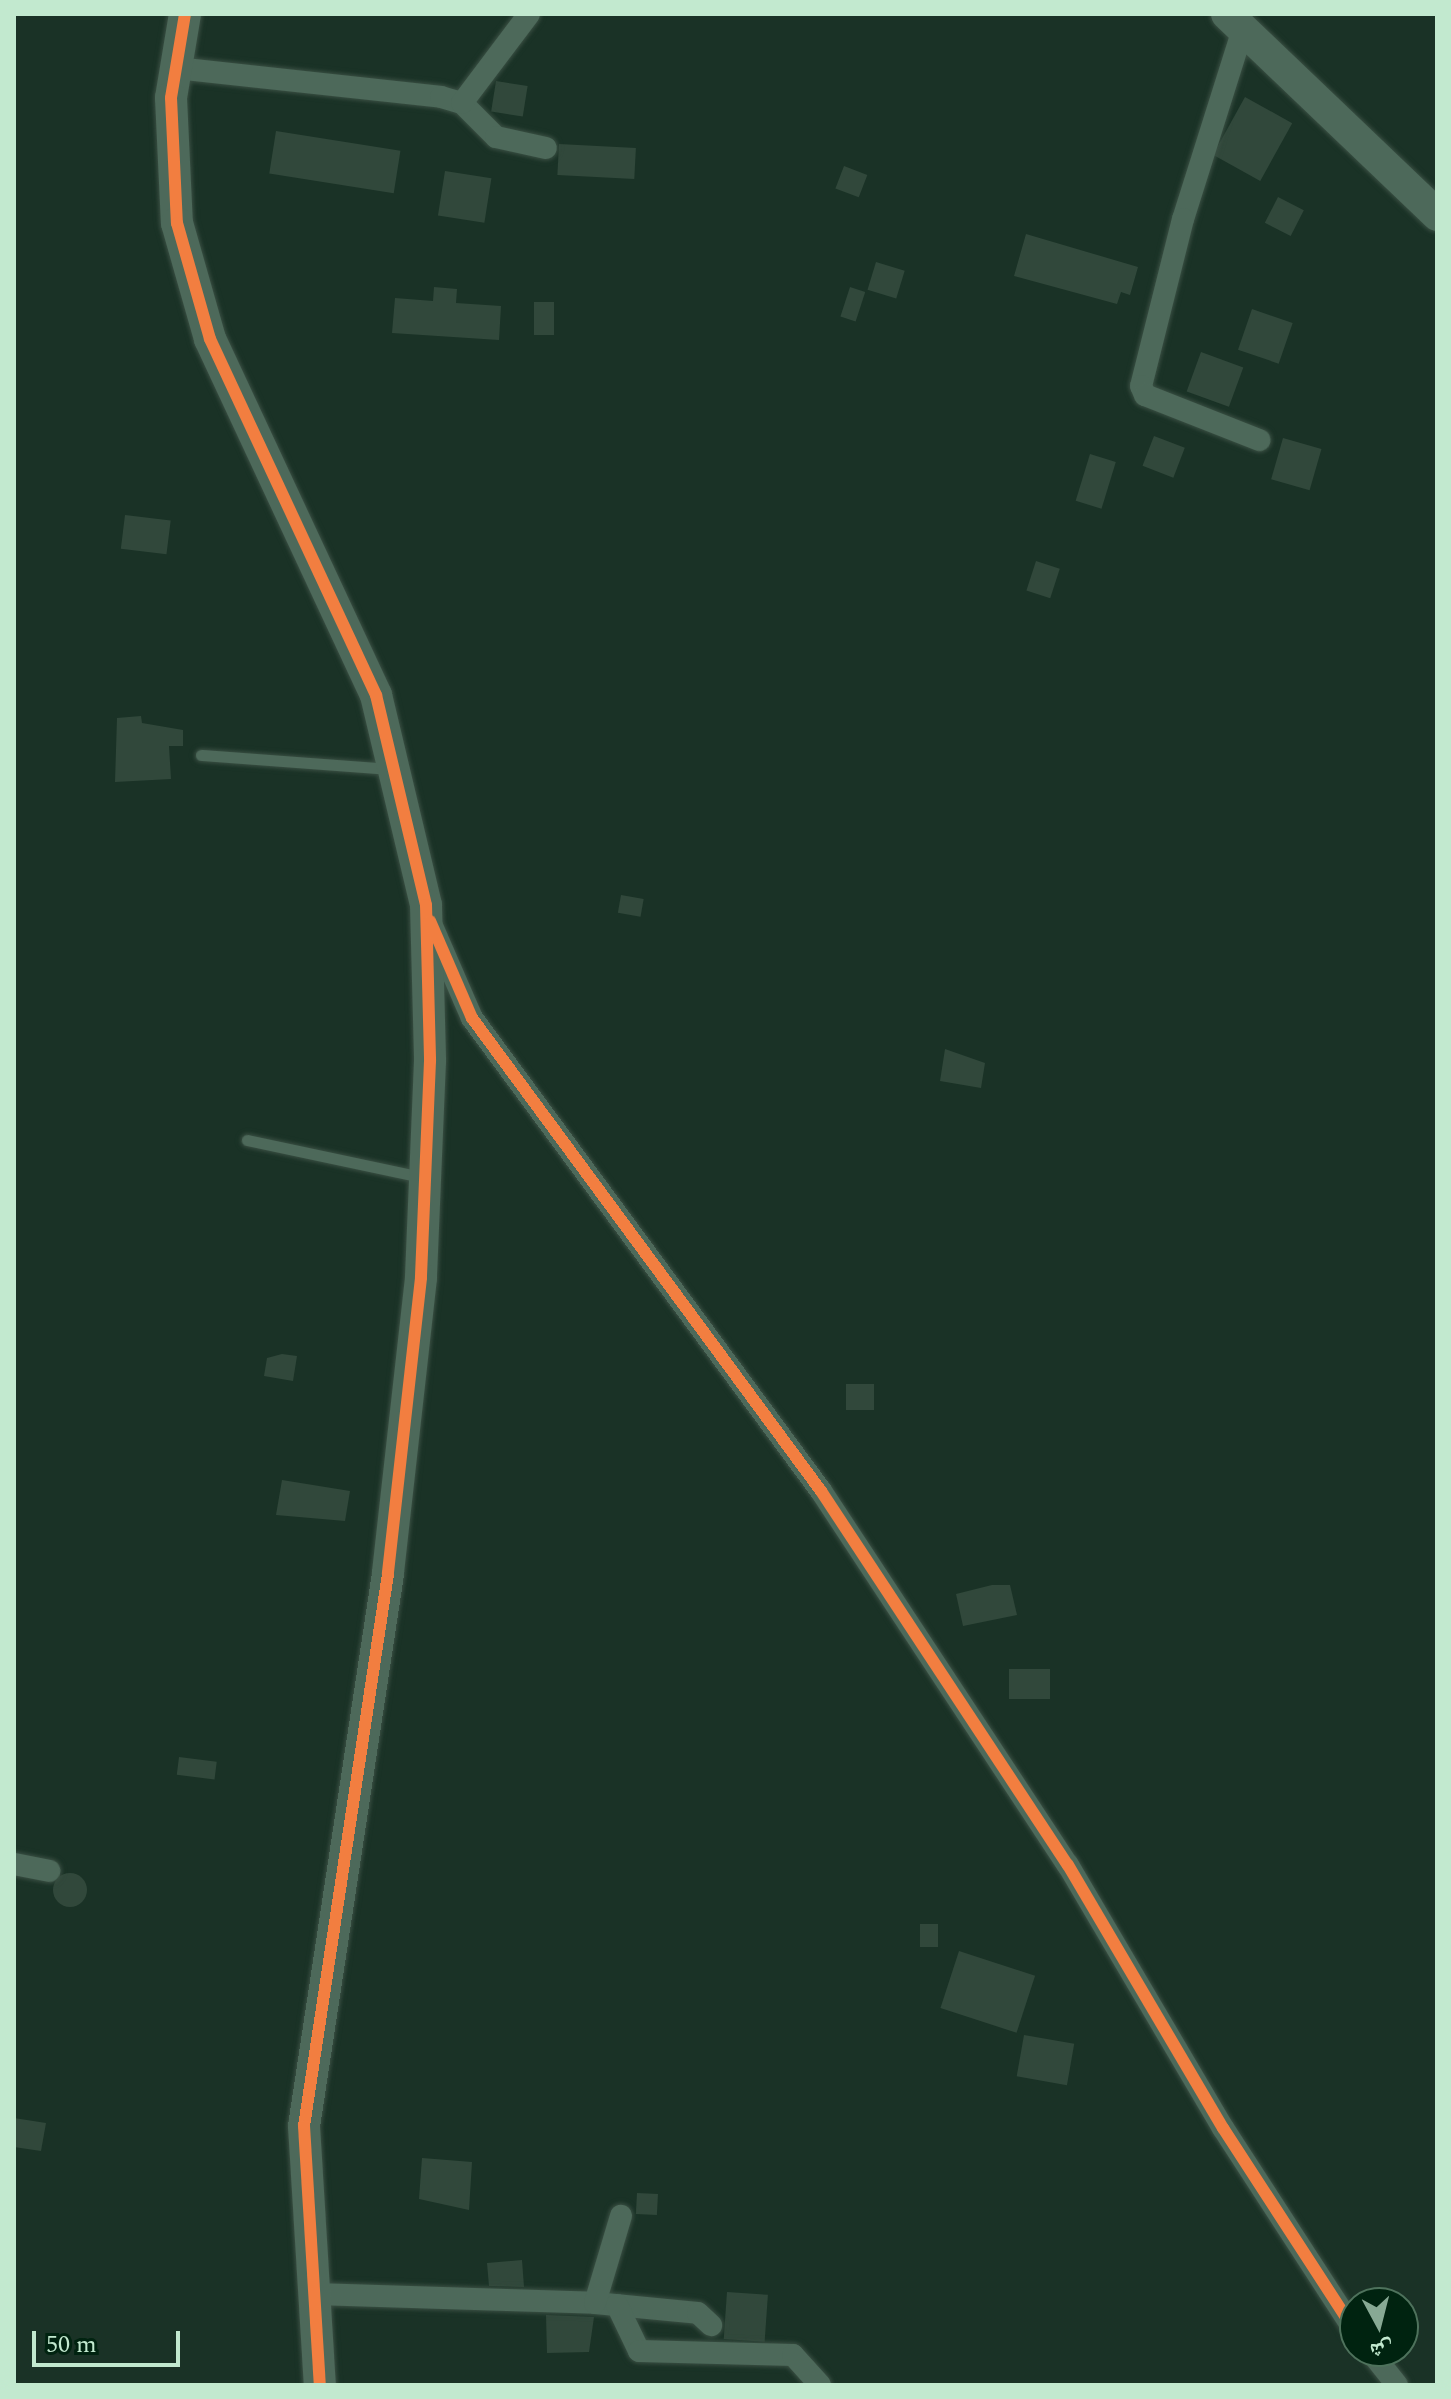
<!DOCTYPE html>
<meta charset="utf-8">
<style>
body{margin:0}
#map{position:relative;width:1451px;height:2399px;overflow:hidden;background:#1a3226;font-family:Spectral,"Noto Naskh Arabic",serif}
div>[style]{position:absolute}
[style*='--x']{left:calc(var(--x)*1px);top:calc(var(--y)*1px);width:calc(var(--w)*1px);rotate:calc(var(--a)*1deg)}
.building>*{inset:0;background:#31483b;transform-origin:0 0}
.round{border-radius:50%}
.roads{filter:drop-shadow(0 0 2px #3a4f43) drop-shadow(0 0 2px #3a4f43)}
.lane>*{height:11px;margin:-5.5px;padding:0 5.5px;transform-origin:5.5px;border-radius:5.5px;background:#4d695a}
.street>*{height:22px;margin:-11px;padding:0 11px;transform-origin:11px;border-radius:11px;background:#4d695a}
.secondary>*{height:32px;margin:-16px;padding:0 16px;transform-origin:16px;border-radius:16px;background:#4d695a}
.cycleway>*{height:12px;margin:-6px;padding:0 6px;transform-origin:6px;border-radius:6px;background:#f27e40}
span{translate:-50% -50%;white-space:nowrap;text-align:center;line-height:1.15;-webkit-text-stroke:8px #002310;paint-order:stroke}
.frame{position:absolute;inset:0;border:16px solid #c2e9cf;pointer-events:none}
.north{position:absolute;left:1339px;top:2287px;width:80px;height:80px;box-sizing:border-box;background:#002310;border:2px solid #4e725c;border-radius:50%;rotate:173deg;font-size:22px;font-weight:700;line-height:32px;text-align:center;color:#c2e9cf}
.north::after{content:'';display:block;margin:auto;width:28px;height:36px;background:#87a994;clip-path:polygon(50% 0,100% 100%,50% 72%,0 100%)}
.scale{position:absolute;left:32px;top:2331px;width:148px;height:36px;box-sizing:border-box;border:4px solid #c2e9cf;border-top:0;padding-left:10px;font-size:24px;line-height:28px;white-space:nowrap;color:#c2e9cf;-webkit-text-stroke:6px #002310;paint-order:stroke}
</style>
<div id="map">
<div class="building">
<i style="left:496px;top:81px;width:32px;height:31px;rotate:9deg"></i>
<i style="left:1245px;top:97px;width:54px;height:66px;rotate:29deg"></i>
<i style="left:276px;top:131px;width:126px;height:43px;rotate:9deg"></i>
<i style="left:559px;top:144px;width:77px;height:31px;rotate:3deg"></i>
<i style="left:844px;top:166px;width:25px;height:24px;rotate:21deg"></i>
<i style="left:445px;top:171px;width:47px;height:45px;rotate:9deg"></i>
<i style="left:1278px;top:197px;width:29px;height:29px;rotate:27deg"></i>
<i style="clip-path:polygon(1026px 234px,1138px 267px,1130px 295px,1121px 292px,1117px 304px,1014px 276px)"></i>
<i style="left:876px;top:262px;width:30px;height:29px;rotate:17deg"></i>
<i style="clip-path:polygon(434px 287px,457px 289px,456px 303px,501px 306px,499px 340px,392px 333px,395px 298px,433px 301px)"></i>
<i style="left:850px;top:287px;width:16px;height:31px;rotate:18deg"></i>
<i style="left:534px;top:302px;width:20px;height:33px"></i>
<i style="left:1252px;top:309px;width:43px;height:43px;rotate:19deg"></i>
<i style="left:1201px;top:352px;width:45px;height:42px;rotate:20deg"></i>
<i style="left:1154px;top:436px;width:33px;height:32px;rotate:21deg"></i>
<i style="left:1283px;top:438px;width:40px;height:43px;rotate:16deg"></i>
<i style="left:1090px;top:454px;width:27px;height:49px;rotate:17deg"></i>
<i style="left:125px;top:515px;width:46px;height:34px;rotate:7deg"></i>
<i style="left:1036px;top:561px;width:25px;height:31px;rotate:18deg"></i>
<i style="clip-path:polygon(141px 716px,142px 723px,183px 730px,183px 746px,169px 746px,171px 779px,115px 782px,117px 718px)"></i>
<i style="left:621px;top:895px;width:23px;height:18px;rotate:10deg"></i>
<i style="clip-path:polygon(945px 1049px,985px 1063px,981px 1088px,940px 1081px)"></i>
<i style="clip-path:polygon(282px 1354px,297px 1356px,293px 1381px,264px 1376px,267px 1358px)"></i>
<i style="left:846px;top:1384px;width:28px;height:26px"></i>
<i style="clip-path:polygon(282px 1480px,350px 1491px,345px 1521px,276px 1515px)"></i>
<i style="clip-path:polygon(992px 1585px,1010px 1585px,1017px 1615px,963px 1626px,956px 1594px)"></i>
<i style="left:1009px;top:1669px;width:41px;height:30px"></i>
<i style="left:179px;top:1757px;width:38px;height:18px;rotate:7deg"></i>
<i class="round" style="left:53px;top:1873px;width:34px;height:34px"></i>
<i style="left:920px;top:1924px;width:18px;height:23px"></i>
<i style="left:959px;top:1951px;width:80px;height:60px;rotate:18deg"></i>
<i style="left:1024px;top:2035px;width:51px;height:42px;rotate:10deg"></i>
<i style="clip-path:polygon(14px 2118px,46px 2123px,41px 2151px,14px 2147px)"></i>
<i style="clip-path:polygon(422px 2158px,472px 2162px,469px 2210px,419px 2199px)"></i>
<i style="left:637px;top:2193px;width:21px;height:21px;rotate:3deg"></i>
<i style="clip-path:polygon(522px 2260px,524px 2287px,489px 2286px,487px 2263px)"></i>
<i style="left:727px;top:2292px;width:41px;height:47px;rotate:4deg"></i>
<i style="clip-path:polygon(546px 2315px,594px 2317px,589px 2352px,547px 2353px)"></i>
</div>
<div class="roads">
<div class="lane">
<i style="--x:201;--y:755;--w:191;--a:4.2"></i>
<i style="--x:247;--y:1140;--w:178;--a:12"></i>
</div>
<div class="street">
<i style="--x:1243;--y:29;--w:199;--a:107.5"></i>
<i style="--x:1183;--y:219;--w:172;--a:104.1"></i>
<i style="--x:1141;--y:386;--w:10;--a:66"></i>
<i style="--x:1145;--y:395;--w:123;--a:21.5"></i>
<i style="--x:176;--y:68;--w:267;--a:6.2"></i>
<i style="--x:441;--y:97;--w:22;--a:16"></i>
<i style="--x:462;--y:103;--w:48;--a:45"></i>
<i style="--x:496;--y:137;--w:51;--a:12.4"></i>
<i style="--x:462;--y:103;--w:111;--a:-53"></i>
<i style="--x:432;--y:926;--w:100;--a:66.5"></i>
<i style="--x:472;--y:1018;--w:588;--a:53.58"></i>
<i style="--x:821;--y:1491;--w:448;--a:56.6"></i>
<i style="--x:1068;--y:1865;--w:305;--a:59.5"></i>
<i style="--x:1223;--y:2128;--w:242;--a:57"></i>
<i style="--x:14;--y:1864;--w:36;--a:11"></i>
<i style="--x:315;--y:2294;--w:280;--a:1.8"></i>
<i style="--x:595;--y:2303;--w:103;--a:5.5"></i>
<i style="--x:698;--y:2313;--w:18;--a:43"></i>
<i style="--x:595;--y:2303;--w:91;--a:-73.4"></i>
<i style="--x:617;--y:2305;--w:51;--a:64.4"></i>
<i style="--x:639;--y:2351;--w:154;--a:1.5"></i>
<i style="--x:793;--y:2355;--w:40;--a:48"></i>
<i style="--x:1370;--y:2351;--w:43;--a:51.5"></i>
</div>
<div class="secondary">
<i style="--x:185;--y:14;--w:85;--a:99.5"></i>
<i style="--x:171;--y:98;--w:125;--a:87.3"></i>
<i style="--x:177;--y:223;--w:121;--a:74.1"></i>
<i style="--x:210;--y:339;--w:393;--a:65"></i>
<i style="--x:376;--y:695;--w:216;--a:76.6"></i>
<i style="--x:426;--y:905;--w:156;--a:88.5"></i>
<i style="--x:430;--y:1061;--w:217;--a:92.4"></i>
<i style="--x:421;--y:1278;--w:298;--a:96.4"></i>
<i style="--x:388;--y:1574;--w:558;--a:98.65"></i>
<i style="--x:304;--y:2126;--w:259;--a:86.5"></i>
<i style="--x:1227;--y:14;--w:291;--a:43.7"></i>
</div>
</div>
<div class="cycleway">
<i style="--x:185;--y:14;--w:85;--a:99.5"></i>
<i style="--x:171;--y:98;--w:125;--a:87.3"></i>
<i style="--x:177;--y:223;--w:121;--a:74.1"></i>
<i style="--x:210;--y:339;--w:393;--a:65"></i>
<i style="--x:376;--y:695;--w:216;--a:76.6"></i>
<i style="--x:426;--y:905;--w:156;--a:88.5"></i>
<i style="--x:430;--y:1061;--w:217;--a:92.4"></i>
<i style="--x:421;--y:1278;--w:298;--a:96.4"></i>
<i style="--x:388;--y:1574;--w:558;--a:98.65"></i>
<i style="--x:304;--y:2126;--w:259;--a:86.5"></i>
<i style="--x:430;--y:921;--w:106;--a:66.6"></i>
<i style="--x:472;--y:1018;--w:588;--a:53.58"></i>
<i style="--x:821;--y:1491;--w:448;--a:56.6"></i>
<i style="--x:1068;--y:1865;--w:305;--a:59.5"></i>
<i style="--x:1223;--y:2128;--w:242;--a:57"></i>
</div>
<div class="frame"></div>
<div class="north">ش</div>
<div class="scale">50 m</div>
</div>
